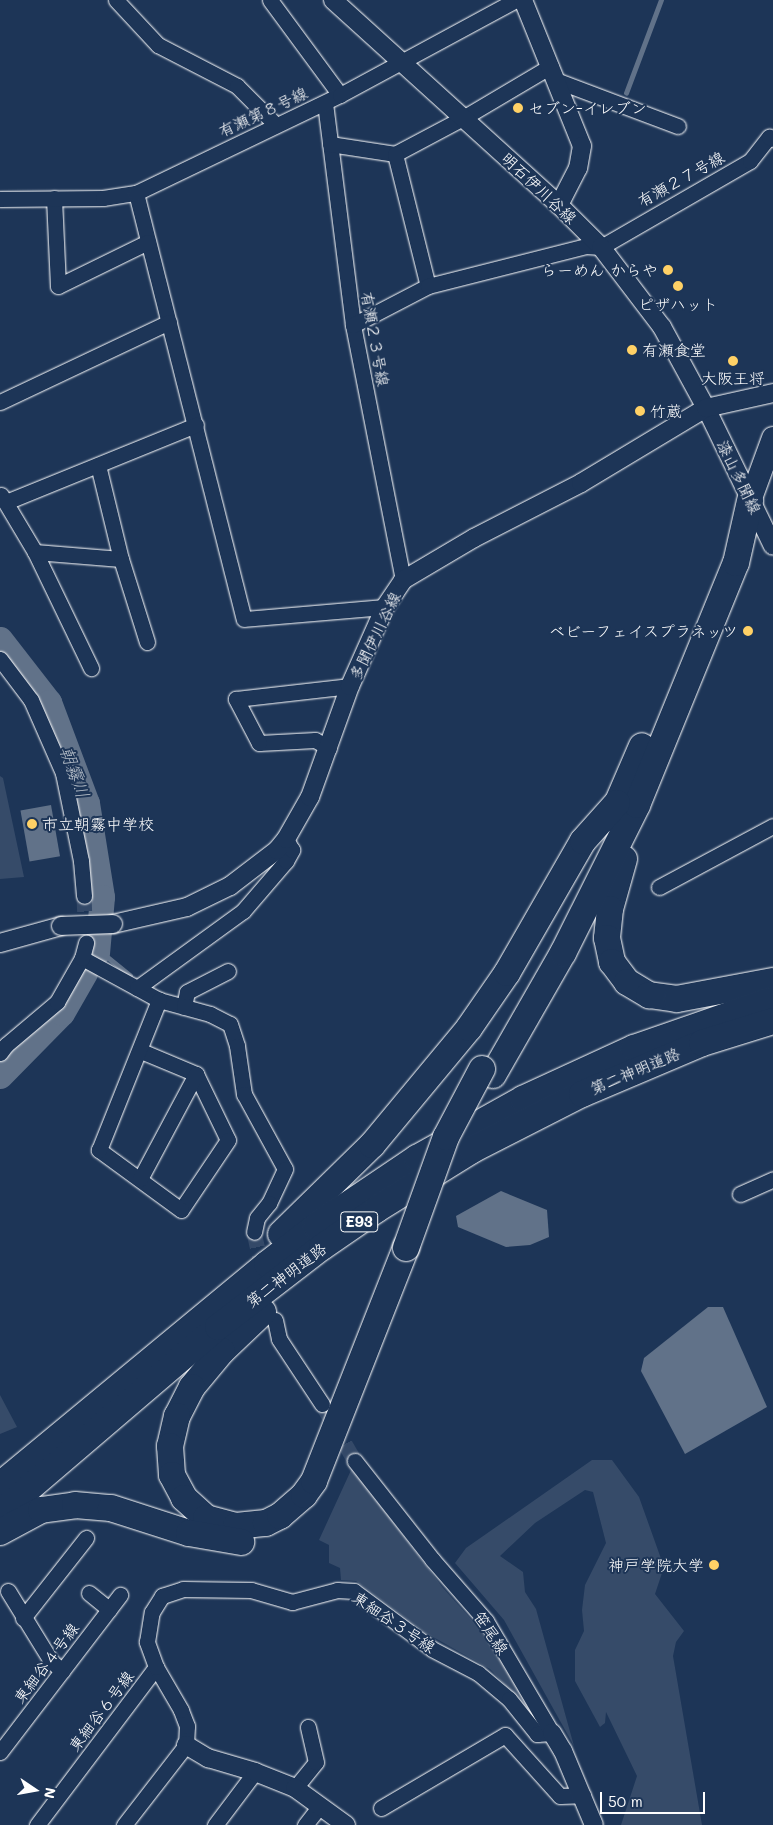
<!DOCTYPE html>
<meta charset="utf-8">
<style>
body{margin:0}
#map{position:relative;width:773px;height:1825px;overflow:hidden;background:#1d3557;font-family:Mali,"Klee One",sans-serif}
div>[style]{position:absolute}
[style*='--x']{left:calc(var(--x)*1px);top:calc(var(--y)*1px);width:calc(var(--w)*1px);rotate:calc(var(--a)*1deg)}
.green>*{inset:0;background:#364b69}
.water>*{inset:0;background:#617289;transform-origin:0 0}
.stream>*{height:4.5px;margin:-2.25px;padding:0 2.25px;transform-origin:2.25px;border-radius:2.25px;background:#617289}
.river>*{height:25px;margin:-12.5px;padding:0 12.5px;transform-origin:12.5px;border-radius:12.5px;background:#617289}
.minor-tunnel>*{height:15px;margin-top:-7.5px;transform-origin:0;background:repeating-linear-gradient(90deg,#344968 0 15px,transparent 0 23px)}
.roads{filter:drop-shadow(0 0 1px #fff) drop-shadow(0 0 1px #fff)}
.minor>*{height:15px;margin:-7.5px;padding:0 7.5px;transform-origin:7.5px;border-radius:7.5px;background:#1d3557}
.tertiary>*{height:18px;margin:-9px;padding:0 9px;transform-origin:9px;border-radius:9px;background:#1d3557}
.primary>*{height:22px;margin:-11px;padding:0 11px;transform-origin:11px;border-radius:11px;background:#1d3557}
.motorway>*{height:26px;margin:-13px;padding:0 13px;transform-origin:13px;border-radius:13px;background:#1d3557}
.bridges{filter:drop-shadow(0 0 1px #fff) drop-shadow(0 0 1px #fff)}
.tertiary-bridge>*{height:18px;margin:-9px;padding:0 9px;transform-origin:9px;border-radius:9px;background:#1d3557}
.motorway-bridge>*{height:26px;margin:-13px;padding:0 13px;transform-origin:13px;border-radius:13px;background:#1d3557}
.dots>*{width:14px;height:14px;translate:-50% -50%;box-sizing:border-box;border:2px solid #1d3557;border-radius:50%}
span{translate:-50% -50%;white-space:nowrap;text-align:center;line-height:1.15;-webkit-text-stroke:4px #1d3557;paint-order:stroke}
.shield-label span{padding:1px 4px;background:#1d3557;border:1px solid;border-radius:4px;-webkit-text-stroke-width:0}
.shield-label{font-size:15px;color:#fff;font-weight:700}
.poi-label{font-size:16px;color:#fff}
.left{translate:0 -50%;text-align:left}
.right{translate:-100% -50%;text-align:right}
.street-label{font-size:16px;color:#fff}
.water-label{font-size:18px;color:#b8c0ca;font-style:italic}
.north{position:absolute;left:10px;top:1765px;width:50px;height:50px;-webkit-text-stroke:4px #1d3557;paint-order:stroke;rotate:102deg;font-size:14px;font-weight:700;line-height:20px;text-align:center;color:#fff}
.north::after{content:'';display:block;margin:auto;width:18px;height:22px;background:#fff;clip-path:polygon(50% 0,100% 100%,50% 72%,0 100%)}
.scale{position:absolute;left:600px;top:1792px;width:105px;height:22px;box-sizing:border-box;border:2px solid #fff;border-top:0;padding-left:6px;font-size:15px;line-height:18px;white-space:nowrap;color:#fff;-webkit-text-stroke:4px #1d3557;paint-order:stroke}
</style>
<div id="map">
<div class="green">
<i style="clip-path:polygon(0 776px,3px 778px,24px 877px,0 879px)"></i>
<i style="clip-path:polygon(0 1395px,17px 1427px,0 1434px)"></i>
<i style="clip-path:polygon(592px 1460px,612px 1460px,639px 1497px,664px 1567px,655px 1594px,684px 1631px,676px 1642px,673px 1656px,702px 1825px,621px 1825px,637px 1776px,606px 1712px,605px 1723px,600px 1727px,575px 1681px,575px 1650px,584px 1631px,582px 1610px,585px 1585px,606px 1543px,593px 1492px,585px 1490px,535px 1523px,500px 1556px,523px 1572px,525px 1592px,536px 1609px,574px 1746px,504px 1620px,455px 1563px,466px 1548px)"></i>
<i style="clip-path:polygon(352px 1468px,443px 1588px,487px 1637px,534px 1716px,490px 1669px,426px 1633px,356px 1581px,341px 1580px,340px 1568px,329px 1563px,329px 1545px,319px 1540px)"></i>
</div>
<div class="water">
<i style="left:51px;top:805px;width:52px;height:31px;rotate:80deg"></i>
<i style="clip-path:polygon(501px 1191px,547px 1210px,549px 1237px,530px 1245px,506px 1247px,458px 1227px,456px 1216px)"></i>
<i style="clip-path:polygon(708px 1307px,723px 1307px,767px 1407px,685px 1454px,641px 1371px,644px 1358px)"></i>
</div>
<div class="stream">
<i style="--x:626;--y:93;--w:99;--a:-69.4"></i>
<i style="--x:99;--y:950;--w:40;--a:39"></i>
</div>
<div class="river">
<i style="--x:0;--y:639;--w:80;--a:52.1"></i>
<i style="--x:49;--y:702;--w:108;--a:69.4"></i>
<i style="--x:87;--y:803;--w:95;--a:80.9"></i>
<i style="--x:102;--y:897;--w:56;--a:95.1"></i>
<i style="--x:0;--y:1076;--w:88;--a:-45.5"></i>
<i style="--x:62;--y:1013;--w:46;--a:-60.1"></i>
</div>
<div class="minor-tunnel">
<i style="--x:84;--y:896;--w:47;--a:87.6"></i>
<i style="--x:254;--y:1232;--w:41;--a:77.3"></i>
<i style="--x:322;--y:1404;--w:66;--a:59.9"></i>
</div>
<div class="roads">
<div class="minor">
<i style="--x:116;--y:0;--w:62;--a:47"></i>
<i style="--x:158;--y:45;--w:89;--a:27.4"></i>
<i style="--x:237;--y:86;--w:54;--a:45"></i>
<i style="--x:270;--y:0;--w:118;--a:53.6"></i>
<i style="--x:558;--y:81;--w:128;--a:20.6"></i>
<i style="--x:325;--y:103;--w:224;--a:82.8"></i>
<i style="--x:353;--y:325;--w:260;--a:78.9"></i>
<i style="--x:330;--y:144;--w:66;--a:8.7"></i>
<i style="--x:395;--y:154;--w:77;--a:-27.9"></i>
<i style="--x:463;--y:118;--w:102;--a:-30.6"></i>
<i style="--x:395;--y:154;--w:136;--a:76"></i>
<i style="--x:136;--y:193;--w:439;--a:75.8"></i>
<i style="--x:244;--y:619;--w:142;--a:-4.9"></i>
<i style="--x:54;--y:198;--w:88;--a:87.4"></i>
<i style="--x:58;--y:286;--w:100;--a:-26.1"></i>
<i style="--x:0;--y:199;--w:103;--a:-0.6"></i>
<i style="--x:103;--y:198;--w:33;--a:-9"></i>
<i style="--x:136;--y:193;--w:226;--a:-25.7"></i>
<i style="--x:340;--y:95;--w:200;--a:-28.4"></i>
<i style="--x:353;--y:325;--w:85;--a:-27.5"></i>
<i style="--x:428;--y:286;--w:163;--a:-14.2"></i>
<i style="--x:586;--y:246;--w:15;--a:4"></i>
<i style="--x:601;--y:247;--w:172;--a:-30"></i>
<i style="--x:750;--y:161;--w:31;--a:-52"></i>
<i style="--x:769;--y:137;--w:4;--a:27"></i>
<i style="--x:0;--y:402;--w:187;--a:-25.3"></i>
<i style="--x:98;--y:465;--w:97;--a:76.3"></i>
<i style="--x:1;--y:495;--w:66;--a:59.2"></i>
<i style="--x:35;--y:552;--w:129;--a:64.2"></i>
<i style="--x:6;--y:502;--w:205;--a:-22.1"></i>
<i style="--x:35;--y:552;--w:86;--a:4.7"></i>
<i style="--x:121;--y:559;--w:87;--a:72.6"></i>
<i style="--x:0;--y:659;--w:51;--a:52.9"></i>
<i style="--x:31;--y:700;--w:80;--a:66.3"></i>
<i style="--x:63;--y:773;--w:90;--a:78.4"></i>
<i style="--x:81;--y:861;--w:35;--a:85"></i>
<i style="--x:329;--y:748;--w:16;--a:-150"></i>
<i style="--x:315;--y:740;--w:56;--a:176.9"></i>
<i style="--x:259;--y:743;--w:50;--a:-117.6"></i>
<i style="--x:236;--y:699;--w:115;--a:-6.5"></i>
<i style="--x:659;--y:887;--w:129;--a:-28.2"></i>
<i style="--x:82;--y:958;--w:88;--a:28.6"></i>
<i style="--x:159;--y:1000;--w:53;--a:15.4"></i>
<i style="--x:210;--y:1014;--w:22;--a:27"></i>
<i style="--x:230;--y:1024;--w:23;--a:72"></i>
<i style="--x:237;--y:1046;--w:49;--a:81.7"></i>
<i style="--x:244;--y:1094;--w:85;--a:61.3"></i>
<i style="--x:285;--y:1169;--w:38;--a:115"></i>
<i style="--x:269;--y:1203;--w:19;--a:129"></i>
<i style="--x:257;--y:1218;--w:14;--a:102"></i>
<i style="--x:137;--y:988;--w:131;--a:-36"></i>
<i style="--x:243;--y:911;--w:66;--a:-49.3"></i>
<i style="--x:286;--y:861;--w:13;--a:-61"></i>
<i style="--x:292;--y:850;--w:13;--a:-119"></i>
<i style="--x:184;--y:1007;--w:15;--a:-79"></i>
<i style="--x:187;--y:992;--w:46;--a:-27.1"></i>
<i style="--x:141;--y:1051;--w:60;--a:22.7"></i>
<i style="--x:196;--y:1074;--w:73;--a:64.1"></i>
<i style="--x:228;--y:1140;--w:84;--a:123.9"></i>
<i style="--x:181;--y:1210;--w:102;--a:-143.8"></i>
<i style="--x:99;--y:1150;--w:162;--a:-68.2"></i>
<i style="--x:0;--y:1053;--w:10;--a:-53"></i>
<i style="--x:6;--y:1045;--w:67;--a:-40.1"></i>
<i style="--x:57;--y:1002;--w:51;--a:-60.4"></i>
<i style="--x:82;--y:958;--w:16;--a:-75"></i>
<i style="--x:140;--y:1179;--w:119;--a:-61.9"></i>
<i style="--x:740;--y:1194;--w:36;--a:-24"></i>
<i style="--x:275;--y:1320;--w:19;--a:78"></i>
<i style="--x:279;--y:1339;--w:78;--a:56.5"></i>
<i style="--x:8;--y:1591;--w:82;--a:58.4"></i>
<i style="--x:51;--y:1661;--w:15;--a:42"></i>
<i style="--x:89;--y:1593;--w:26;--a:39"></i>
<i style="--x:23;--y:1618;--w:102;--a:-51.8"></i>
<i style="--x:0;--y:1752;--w:198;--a:-52.6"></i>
<i style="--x:295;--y:1788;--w:33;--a:-51"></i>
<i style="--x:316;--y:1762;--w:36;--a:-103"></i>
<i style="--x:381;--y:1808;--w:144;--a:-30.5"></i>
<i style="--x:505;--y:1735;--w:82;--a:48"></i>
<i style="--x:560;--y:1796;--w:23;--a:-2"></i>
<i style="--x:37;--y:1825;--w:198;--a:-53"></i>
<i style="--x:124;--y:1825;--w:101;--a:-52.2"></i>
<i style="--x:186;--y:1745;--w:19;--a:-87"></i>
<i style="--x:187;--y:1726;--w:17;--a:-111"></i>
<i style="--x:181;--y:1710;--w:50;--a:-120.2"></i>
<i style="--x:156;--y:1667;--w:27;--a:-110"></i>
<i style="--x:147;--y:1642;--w:30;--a:-81"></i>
<i style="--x:152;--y:1612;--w:19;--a:-58"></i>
<i style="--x:162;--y:1596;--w:22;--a:-18"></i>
<i style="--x:183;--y:1589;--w:68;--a:0.8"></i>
<i style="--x:251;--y:1590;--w:43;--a:16.3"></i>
<i style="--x:292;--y:1602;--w:47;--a:-14.9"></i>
<i style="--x:337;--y:1590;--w:17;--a:3"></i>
<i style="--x:354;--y:1591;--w:97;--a:36.6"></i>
<i style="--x:432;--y:1649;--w:52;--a:27.6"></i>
<i style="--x:478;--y:1673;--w:40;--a:40"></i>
<i style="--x:509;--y:1699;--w:45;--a:51.3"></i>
<i style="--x:537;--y:1734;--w:15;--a:-4"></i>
<i style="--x:552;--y:1733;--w:130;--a:-120.5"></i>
<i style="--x:486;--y:1621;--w:82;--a:-131.1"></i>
<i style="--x:432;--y:1559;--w:125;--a:-128.2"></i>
<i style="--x:215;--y:1825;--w:66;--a:-53"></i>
<i style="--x:305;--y:1825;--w:24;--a:-52"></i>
</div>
<div class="tertiary">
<i style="--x:333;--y:0;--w:305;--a:42.2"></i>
<i style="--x:559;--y:205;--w:59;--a:45"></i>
<i style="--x:601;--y:247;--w:101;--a:52.7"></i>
<i style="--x:662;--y:327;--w:92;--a:61.5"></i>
<i style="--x:706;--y:408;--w:153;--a:64.1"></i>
<i style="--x:523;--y:0;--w:157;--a:68"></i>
<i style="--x:582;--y:146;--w:22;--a:100"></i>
<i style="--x:578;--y:168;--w:42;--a:117.2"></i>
<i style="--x:113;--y:924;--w:76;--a:-12.9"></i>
<i style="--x:187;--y:907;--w:48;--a:-26"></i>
<i style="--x:230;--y:886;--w:59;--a:-37.5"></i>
<i style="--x:277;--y:850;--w:14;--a:-51"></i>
<i style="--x:286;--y:839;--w:48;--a:-60.3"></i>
<i style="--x:310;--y:797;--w:118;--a:-70.2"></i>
<i style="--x:350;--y:686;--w:86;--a:-66.1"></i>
<i style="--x:385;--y:607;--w:32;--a:-56"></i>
<i style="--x:403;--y:580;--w:82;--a:-30.6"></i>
<i style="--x:474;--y:538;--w:120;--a:-27.2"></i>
<i style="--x:581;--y:483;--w:146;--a:-31"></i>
<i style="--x:706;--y:408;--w:69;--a:-12.6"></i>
<i style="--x:0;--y:943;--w:63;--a:-15.6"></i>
<i style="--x:552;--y:1733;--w:21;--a:59"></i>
<i style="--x:563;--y:1751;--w:80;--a:67.3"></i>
<i style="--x:186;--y:1745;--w:26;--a:31"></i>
<i style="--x:208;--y:1758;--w:49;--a:16.6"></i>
<i style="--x:255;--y:1772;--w:43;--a:21.8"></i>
<i style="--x:295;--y:1788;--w:63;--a:36"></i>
</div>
<div class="primary">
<i style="--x:750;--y:501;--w:67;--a:-69.9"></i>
</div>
<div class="motorway">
<i style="--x:611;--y:818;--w:78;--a:-66.7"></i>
<i style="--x:624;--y:859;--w:52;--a:105.6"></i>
<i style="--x:610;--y:909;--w:29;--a:96"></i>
<i style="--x:607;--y:938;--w:25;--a:78"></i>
<i style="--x:612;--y:962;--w:25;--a:53"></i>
<i style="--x:627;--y:982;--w:26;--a:31"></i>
<i style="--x:649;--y:995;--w:28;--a:8"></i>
<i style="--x:677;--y:999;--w:98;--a:-10.6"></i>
<i style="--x:493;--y:1075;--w:141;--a:-60.2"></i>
<i style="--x:563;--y:953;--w:165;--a:-63.4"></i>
<i style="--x:637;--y:805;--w:261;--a:-67.8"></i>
<i style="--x:736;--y:563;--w:64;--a:-77.3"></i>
<i style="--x:281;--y:1234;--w:127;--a:-44.4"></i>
<i style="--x:372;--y:1145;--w:152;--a:-50.3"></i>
<i style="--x:469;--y:1028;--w:67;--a:-55.4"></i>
<i style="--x:507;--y:973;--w:152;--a:-60.1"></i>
<i style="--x:583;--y:841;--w:51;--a:-48.2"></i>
<i style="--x:263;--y:1312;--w:57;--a:136.4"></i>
<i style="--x:222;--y:1351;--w:47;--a:129.8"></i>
<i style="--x:192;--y:1387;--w:33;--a:117"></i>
<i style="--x:177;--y:1416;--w:31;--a:103"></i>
<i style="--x:170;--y:1446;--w:29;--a:86"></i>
<i style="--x:172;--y:1475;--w:26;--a:62"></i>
<i style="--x:184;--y:1498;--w:30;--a:42"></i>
<i style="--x:206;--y:1518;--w:31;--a:15"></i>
<i style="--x:236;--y:1526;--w:30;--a:-6"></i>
<i style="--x:266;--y:1523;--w:16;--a:-27"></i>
<i style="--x:280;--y:1516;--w:32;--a:-41"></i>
<i style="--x:304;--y:1495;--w:17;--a:-54"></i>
<i style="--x:314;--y:1481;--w:251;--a:-68.5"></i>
<i style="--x:0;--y:1485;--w:347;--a:-39.6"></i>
<i style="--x:267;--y:1264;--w:62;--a:-37.8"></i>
<i style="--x:316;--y:1226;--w:122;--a:-34"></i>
<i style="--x:417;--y:1158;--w:121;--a:-29.1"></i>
<i style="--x:523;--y:1099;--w:122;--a:-24.7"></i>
<i style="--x:634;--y:1048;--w:147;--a:-19.1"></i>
<i style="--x:0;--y:1513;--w:287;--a:-40.5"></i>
<i style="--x:218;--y:1327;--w:131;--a:-37.6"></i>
<i style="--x:322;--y:1247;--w:67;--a:-34.6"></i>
<i style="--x:377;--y:1209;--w:112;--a:-31.8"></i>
<i style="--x:472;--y:1150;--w:123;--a:-27"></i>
<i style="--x:582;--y:1094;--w:130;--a:-23"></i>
<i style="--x:702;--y:1043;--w:74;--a:-17.2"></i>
<i style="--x:0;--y:1532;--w:47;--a:-28.2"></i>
<i style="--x:41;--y:1510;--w:34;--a:-8"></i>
<i style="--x:75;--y:1505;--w:36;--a:5"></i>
<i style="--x:111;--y:1508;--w:82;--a:17.8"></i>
<i style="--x:189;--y:1533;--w:53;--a:9.8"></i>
</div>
</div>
<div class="bridges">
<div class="tertiary-bridge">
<i style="--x:61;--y:926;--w:52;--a:-2.2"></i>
</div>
<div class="motorway-bridge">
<i style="--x:406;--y:1248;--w:118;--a:-70.2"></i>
<i style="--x:446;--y:1137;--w:77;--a:-62.1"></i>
</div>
</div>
<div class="dots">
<i style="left:518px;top:108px;background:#ffd166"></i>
<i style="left:668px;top:270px;background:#ffd166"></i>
<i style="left:678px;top:286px;background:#ffd166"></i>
<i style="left:632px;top:350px;background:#ffd166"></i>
<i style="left:733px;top:361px;background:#ffd166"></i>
<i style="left:640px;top:411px;background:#ffd166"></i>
<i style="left:748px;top:631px;background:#ffd166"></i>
<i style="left:32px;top:824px;background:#ffd166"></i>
<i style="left:714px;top:1565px;background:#ffd166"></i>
</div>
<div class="shield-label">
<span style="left:359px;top:1222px">E93</span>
</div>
<div class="poi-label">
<span class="left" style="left:528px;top:108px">セブン-イレブン</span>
<span class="right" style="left:658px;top:270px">らーめん からや</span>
<span style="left:678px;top:304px">ピザハット</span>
<span class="left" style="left:642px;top:350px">有瀬食堂</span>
<span style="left:733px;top:378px">大阪王将</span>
<span class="left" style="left:650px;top:411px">竹蔵</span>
<span class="right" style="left:738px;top:631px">ベビーフェイスプラネッツ</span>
<span class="left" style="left:42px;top:824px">市立朝霧中学校</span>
<span class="right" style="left:704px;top:1565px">神戸学院大学</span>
</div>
<div class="street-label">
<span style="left:263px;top:112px;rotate:-25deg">有瀬第８号線</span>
<span style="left:681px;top:179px;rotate:-29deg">有瀬２７号線</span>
<span style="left:539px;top:188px;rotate:43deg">明石伊川谷線</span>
<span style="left:375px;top:339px;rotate:80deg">有瀬２３号線</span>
<span style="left:739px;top:477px;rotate:64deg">漆山多聞線</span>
<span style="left:375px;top:636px;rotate:-64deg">多聞伊川谷線</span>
<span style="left:635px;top:1071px;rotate:-23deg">第二神明道路</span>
<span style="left:286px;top:1275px;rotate:-37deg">第二神明道路</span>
<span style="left:394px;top:1622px;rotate:34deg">東細谷３号線</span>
<span style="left:491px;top:1633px;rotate:56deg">笹尾線</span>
<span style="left:46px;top:1663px;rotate:-53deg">東細谷４号線</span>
<span style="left:101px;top:1711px;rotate:-53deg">東細谷６号線</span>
</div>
<div class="water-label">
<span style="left:75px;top:772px;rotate:70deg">朝霧川</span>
</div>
<div class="north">N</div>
<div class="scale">50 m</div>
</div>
